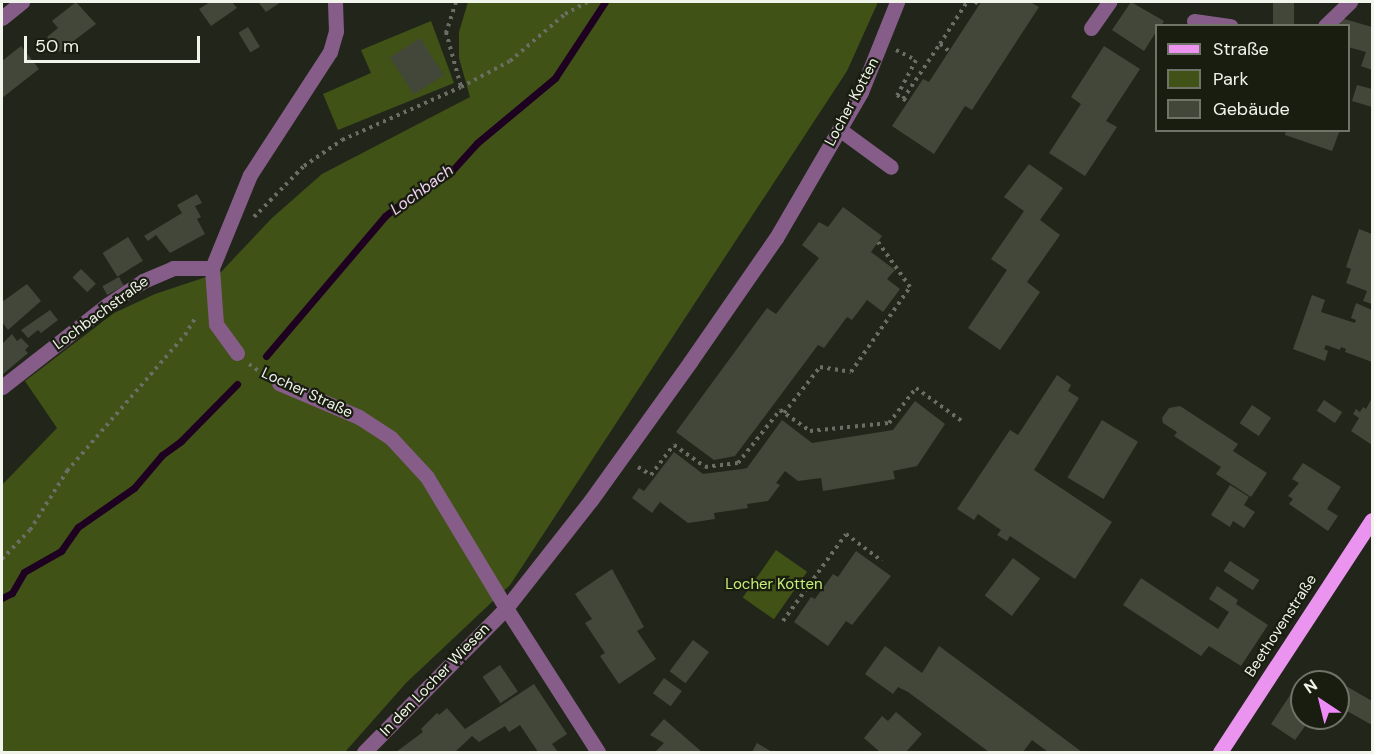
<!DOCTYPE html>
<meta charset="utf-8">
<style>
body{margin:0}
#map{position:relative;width:1374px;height:754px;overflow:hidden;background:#22261a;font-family:"DM Sans",sans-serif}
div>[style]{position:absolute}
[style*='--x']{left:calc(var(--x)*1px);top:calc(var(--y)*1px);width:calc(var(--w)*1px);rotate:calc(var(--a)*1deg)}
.green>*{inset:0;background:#405216;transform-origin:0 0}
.stream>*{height:7px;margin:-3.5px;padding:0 3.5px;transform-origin:3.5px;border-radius:3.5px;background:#1e0120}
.building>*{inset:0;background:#42473a;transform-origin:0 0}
.path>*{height:4px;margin-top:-2px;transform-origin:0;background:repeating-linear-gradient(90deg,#6b6e64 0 3px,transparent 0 7.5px)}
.minor>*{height:15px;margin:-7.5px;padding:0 7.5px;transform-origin:7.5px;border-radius:7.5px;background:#865d89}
.major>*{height:15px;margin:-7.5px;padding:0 7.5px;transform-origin:7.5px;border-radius:7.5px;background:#ea94f0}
span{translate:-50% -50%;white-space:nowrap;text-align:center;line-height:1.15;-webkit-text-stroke:4.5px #181d10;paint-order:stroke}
.street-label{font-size:15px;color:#f1f4eb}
.park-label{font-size:15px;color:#c8ef79}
.water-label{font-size:16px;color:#f3d1f5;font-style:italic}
.frame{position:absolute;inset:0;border:3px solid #f1f4eb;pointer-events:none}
.legend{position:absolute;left:1155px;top:24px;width:195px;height:108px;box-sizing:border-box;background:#181d10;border:2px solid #6f7368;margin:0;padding:8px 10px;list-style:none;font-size:18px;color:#f1f4eb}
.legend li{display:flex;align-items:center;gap:12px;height:30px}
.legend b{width:30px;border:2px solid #6f7368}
.north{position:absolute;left:1290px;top:670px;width:60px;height:60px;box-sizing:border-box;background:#181d10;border:2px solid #6f7368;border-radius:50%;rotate:325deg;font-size:16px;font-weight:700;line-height:24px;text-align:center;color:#f1f4eb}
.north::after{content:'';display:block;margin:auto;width:21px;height:27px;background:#ef8bf6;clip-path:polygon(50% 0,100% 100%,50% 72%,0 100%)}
.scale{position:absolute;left:24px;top:36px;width:176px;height:27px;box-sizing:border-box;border:3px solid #f1f4eb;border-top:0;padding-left:8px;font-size:18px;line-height:21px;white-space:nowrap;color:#f1f4eb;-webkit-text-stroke:4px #181d10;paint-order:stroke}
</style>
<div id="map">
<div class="green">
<i style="clip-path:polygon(468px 2px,878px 2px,847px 71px,510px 585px,406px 683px,345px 752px,2px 752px,2px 485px,57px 428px,25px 381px,114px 313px,155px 294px,221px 272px,272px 218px,322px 174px,470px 97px,459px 58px,459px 32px)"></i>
<i style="clip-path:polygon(431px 21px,454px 83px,338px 130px,323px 94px,371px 73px,361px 50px)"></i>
<i style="left:776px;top:550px;width:38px;height:58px;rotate:35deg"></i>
</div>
<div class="stream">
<i style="--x:266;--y:356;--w:184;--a:-49.6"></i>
<i style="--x:385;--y:216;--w:33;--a:-38"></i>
<i style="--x:411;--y:196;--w:44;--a:-30.1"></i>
<i style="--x:449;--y:174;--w:42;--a:-47.9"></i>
<i style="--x:477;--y:143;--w:102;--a:-39.8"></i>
<i style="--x:555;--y:78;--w:91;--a:-56.7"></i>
<i style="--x:2;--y:598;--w:11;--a:-27"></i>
<i style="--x:12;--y:593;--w:24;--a:-60"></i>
<i style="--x:24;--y:572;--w:43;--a:-29.6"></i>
<i style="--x:61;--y:551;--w:29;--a:-55"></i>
<i style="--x:78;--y:527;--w:68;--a:-34.9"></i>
<i style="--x:134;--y:488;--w:43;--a:-49.7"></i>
<i style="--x:162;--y:455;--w:24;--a:-36"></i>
<i style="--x:181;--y:441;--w:80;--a:-45.5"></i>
</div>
<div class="building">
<i style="clip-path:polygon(76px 2px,96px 24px,59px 52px,47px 37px,58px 28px,52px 21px)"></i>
<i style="clip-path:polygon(210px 2px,232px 2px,237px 8px,211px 26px,199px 9px)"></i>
<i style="clip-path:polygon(258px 2px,281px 2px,266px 12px)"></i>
<i style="clip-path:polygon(981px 2px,1030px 2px,1039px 7px,972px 110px,965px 106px,934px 154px,892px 126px,923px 79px,929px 82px)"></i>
<i style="clip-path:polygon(1131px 2px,1164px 21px,1161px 26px,1156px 26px,1156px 32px,1144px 51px,1112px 30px)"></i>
<i style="left:1273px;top:2px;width:21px;height:24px"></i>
<i style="clip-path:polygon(1341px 18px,1372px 27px,1372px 70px,1361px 66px,1366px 52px,1348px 47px,1348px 26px,1339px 26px)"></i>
<i style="left:248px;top:27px;width:23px;height:11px;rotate:59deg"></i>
<i style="left:420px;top:38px;width:44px;height:36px;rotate:57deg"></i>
<i style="clip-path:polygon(21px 46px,39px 69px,2px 98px,2px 61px)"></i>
<i style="clip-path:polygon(1104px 46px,1140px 69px,1106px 121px,1117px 127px,1085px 176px,1049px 153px,1081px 104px,1071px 97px)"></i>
<i style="clip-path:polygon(1357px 85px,1372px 89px,1372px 107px,1352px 101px)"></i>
<i style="clip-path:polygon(1286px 130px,1340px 130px,1332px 151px,1285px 135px)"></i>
<i style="clip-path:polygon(1029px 164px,1063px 188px,1040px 220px,1060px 235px,1027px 282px,1040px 292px,1000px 350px,968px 328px,1007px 270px,991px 259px,1024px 211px,1004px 197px)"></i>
<i style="clip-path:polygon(197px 194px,202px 203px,195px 206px,201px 217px,197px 219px,205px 234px,170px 253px,156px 235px,148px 241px,144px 236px,182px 213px,177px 205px)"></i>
<i style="clip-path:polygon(843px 207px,882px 236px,871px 252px,895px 270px,887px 279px,900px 289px,883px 312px,867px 300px,852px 320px,847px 317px,824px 348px,818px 345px,735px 456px,714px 460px,676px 432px,767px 308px,776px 314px,819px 258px,802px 245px,819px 222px,828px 227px)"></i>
<i style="clip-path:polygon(1359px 229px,1372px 234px,1372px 304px,1363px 301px,1367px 291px,1346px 283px,1351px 269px,1346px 267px)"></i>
<i style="left:128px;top:237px;width:28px;height:30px;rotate:58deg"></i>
<i style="left:81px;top:269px;width:21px;height:12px;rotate:45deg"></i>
<i style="left:119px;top:277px;width:10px;height:19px;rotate:61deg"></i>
<i style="clip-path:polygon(27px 284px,41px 301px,8px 330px,2px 322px,2px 302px)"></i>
<i style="clip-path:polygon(1312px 295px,1325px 300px,1321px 312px,1355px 323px,1356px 320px,1351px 318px,1356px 303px,1372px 310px,1372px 362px,1345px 352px,1346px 349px,1341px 347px,1340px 350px,1326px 345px,1324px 349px,1328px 351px,1325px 361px,1293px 349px)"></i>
<i style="clip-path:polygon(50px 310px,58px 320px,41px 333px,38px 330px,28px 338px,21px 330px)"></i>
<i style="clip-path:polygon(12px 334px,17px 341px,21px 338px,29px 346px,25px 350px,28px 353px,2px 375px,2px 344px)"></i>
<i style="clip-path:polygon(1057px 375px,1071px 385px,1068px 391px,1079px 398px,1034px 470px,1112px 522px,1075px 579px,1010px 536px,1007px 541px,997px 535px,1001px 530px,978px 514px,974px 520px,957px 509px,1010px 430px,1018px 435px)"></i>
<i style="clip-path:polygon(1372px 398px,1372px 445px,1351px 431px,1359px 418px,1353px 414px,1356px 409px,1360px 412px,1363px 407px,1366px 409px)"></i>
<i style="left:1324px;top:400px;width:22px;height:13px;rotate:34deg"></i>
<i style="clip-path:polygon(915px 401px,945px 424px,917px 466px,893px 471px,895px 479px,823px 491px,821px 478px,798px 481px,785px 471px,776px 483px,780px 485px,768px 501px,747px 504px,748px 508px,714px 513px,715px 519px,688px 523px,660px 502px,652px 513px,632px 498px,639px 488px,644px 491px,674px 452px,703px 474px,742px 469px,747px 468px,782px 420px,812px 443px,893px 430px)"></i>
<i style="left:1252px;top:405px;width:23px;height:22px;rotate:34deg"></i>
<i style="clip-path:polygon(1180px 406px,1238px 444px,1233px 451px,1267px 473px,1251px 497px,1216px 474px,1221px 467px,1174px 436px,1177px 432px,1163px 423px,1162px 418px,1169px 408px)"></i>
<i style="left:1102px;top:420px;width:42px;height:67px;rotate:31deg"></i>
<i style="clip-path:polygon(1303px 463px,1341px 487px,1327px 509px,1338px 516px,1328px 531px,1289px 504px,1293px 499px,1288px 496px,1299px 483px,1292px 479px)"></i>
<i style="clip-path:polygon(1230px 485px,1249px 497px,1244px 505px,1255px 512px,1244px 528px,1233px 521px,1230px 527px,1211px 515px)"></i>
<i style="clip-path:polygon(856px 551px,891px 576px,852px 625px,846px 621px,828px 646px,794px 622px,811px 597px,815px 599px,833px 574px,838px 577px)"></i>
<i style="left:1013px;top:558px;width:34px;height:47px;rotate:37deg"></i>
<i style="left:1230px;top:561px;width:35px;height:12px;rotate:33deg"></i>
<i style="clip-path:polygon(612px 569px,644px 627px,637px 631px,656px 659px,619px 684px,600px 656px,605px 653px,585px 623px,592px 619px,575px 594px)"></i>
<i style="clip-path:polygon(1141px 578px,1218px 629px,1229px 612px,1209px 599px,1217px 586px,1238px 600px,1236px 604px,1268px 625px,1241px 666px,1209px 646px,1201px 656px,1123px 605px)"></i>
<i style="left:693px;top:640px;width:20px;height:39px;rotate:37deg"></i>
<i style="clip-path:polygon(885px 646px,922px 673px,939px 646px,1082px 752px,1048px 752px,1032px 740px,1023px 752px,989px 752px,908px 692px,898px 687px,893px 694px,865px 674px)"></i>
<i style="left:500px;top:665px;width:32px;height:21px;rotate:56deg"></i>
<i style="clip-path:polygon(1302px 677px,1308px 682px,1302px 682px,1302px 718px,1320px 718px,1315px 727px,1308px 722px,1295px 740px,1271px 724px)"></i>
<i style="left:664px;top:678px;width:22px;height:19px;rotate:36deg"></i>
<i style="clip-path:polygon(534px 684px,567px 734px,552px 744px,558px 752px,538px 752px,520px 725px,509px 732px,505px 726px,479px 742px,472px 736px,455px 752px,396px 752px,423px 732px,421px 729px,437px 713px,439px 715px,447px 708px,465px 729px)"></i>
<i style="clip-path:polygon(1346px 686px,1372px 701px,1372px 725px,1338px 706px)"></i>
<i style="clip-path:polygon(896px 712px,922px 734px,906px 752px,880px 752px,864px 738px,882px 716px,888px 721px)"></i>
<i style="clip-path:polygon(664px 719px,672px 726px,702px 752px,655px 752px,664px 743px,650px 735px)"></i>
<i style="clip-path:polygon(757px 743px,772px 752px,752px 752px)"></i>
</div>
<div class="path">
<i style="--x:456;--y:2;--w:32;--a:108"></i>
<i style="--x:446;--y:32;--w:57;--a:74.7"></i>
<i style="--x:975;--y:2;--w:4;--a:27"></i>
<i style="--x:940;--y:44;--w:50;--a:-57.3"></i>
<i style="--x:896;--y:50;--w:22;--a:27"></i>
<i style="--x:916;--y:60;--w:40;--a:118"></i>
<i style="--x:897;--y:95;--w:13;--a:32"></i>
<i style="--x:903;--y:99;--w:66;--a:-56.1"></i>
<i style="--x:940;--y:44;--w:11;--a:38"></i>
<i style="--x:254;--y:217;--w:71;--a:-45.6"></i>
<i style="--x:304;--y:166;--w:46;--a:-34.4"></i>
<i style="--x:342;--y:140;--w:130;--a:-24"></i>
<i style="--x:461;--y:87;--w:55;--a:-28"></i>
<i style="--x:510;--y:61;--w:72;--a:-40.5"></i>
<i style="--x:565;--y:14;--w:26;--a:-28"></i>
<i style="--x:249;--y:364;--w:17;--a:36"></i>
<i style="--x:784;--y:413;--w:58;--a:-52"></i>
<i style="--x:820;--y:367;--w:31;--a:9"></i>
<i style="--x:851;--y:372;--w:103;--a:-55.2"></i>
<i style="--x:910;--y:287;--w:55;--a:-125.4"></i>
<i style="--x:638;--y:467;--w:15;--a:32"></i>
<i style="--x:651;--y:475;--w:38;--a:-53"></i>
<i style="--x:674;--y:445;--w:38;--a:35"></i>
<i style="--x:705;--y:467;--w:33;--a:-7"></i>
<i style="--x:738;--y:463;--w:68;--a:-51.6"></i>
<i style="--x:780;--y:410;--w:37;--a:35"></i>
<i style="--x:810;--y:431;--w:79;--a:-5.8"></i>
<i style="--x:889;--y:423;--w:44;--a:-52.4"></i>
<i style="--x:916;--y:388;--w:57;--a:35.7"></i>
<i style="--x:2;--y:559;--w:40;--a:-46"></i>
<i style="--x:30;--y:530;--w:70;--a:-57.9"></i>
<i style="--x:67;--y:471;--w:180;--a:-49.1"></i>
<i style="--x:185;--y:335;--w:21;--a:-59"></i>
<i style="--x:783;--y:621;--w:107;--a:-54.1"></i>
<i style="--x:846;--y:534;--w:45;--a:36.9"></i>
</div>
<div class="minor">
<i style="--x:2;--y:18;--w:26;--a:-39"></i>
<i style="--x:1194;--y:21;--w:37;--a:8"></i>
<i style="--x:1325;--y:26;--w:35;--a:-44"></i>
<i style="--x:1091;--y:28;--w:32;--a:-55"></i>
<i style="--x:839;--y:129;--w:64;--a:36.2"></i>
<i style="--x:237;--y:353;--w:36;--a:-126"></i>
<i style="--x:216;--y:324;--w:56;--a:-94.1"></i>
<i style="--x:212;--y:268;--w:100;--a:-67.8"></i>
<i style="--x:250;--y:175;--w:147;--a:-57"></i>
<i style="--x:330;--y:52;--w:22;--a:-74"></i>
<i style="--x:336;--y:31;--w:29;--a:-92"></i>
<i style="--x:279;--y:383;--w:87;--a:23"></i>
<i style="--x:359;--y:417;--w:38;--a:33"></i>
<i style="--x:391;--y:438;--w:53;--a:47.3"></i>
<i style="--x:427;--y:477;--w:153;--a:58.9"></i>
<i style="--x:506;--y:608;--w:171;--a:57.4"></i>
<i style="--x:2;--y:387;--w:133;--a:-38"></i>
<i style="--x:107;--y:305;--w:43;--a:-33.7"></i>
<i style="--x:143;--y:281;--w:33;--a:-23"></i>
<i style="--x:173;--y:268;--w:39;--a:0"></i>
<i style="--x:364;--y:752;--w:202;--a:-45.4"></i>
<i style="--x:506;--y:608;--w:137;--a:-51.8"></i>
<i style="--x:591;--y:500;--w:170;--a:-54.3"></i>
<i style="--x:690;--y:362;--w:151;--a:-55.3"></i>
<i style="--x:776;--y:238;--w:169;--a:-59.8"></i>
<i style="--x:861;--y:92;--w:97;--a:-68.2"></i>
</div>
<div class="major">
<i style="--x:1220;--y:752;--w:277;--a:-56.8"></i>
</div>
<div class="street-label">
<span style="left:852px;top:102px;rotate:-62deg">Locher Kotten</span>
<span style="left:101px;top:313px;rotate:-36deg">Lochbachstraße</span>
<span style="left:307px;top:393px;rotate:25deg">Locher Straße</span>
<span style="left:1281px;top:626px;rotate:-57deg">Beethovenstraße</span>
<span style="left:435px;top:680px;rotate:-46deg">In den Locher Wiesen</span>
</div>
<div class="park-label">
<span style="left:774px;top:585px">Locher Kotten</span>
</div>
<div class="water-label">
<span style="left:422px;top:190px;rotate:-36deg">Lochbach</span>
</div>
<div class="frame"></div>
<ul class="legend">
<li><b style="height:8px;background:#ea94f0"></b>Straße</li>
<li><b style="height:16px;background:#405216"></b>Park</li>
<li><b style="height:16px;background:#42473a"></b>Gebäude</li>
</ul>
<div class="north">N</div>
<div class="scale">50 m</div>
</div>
